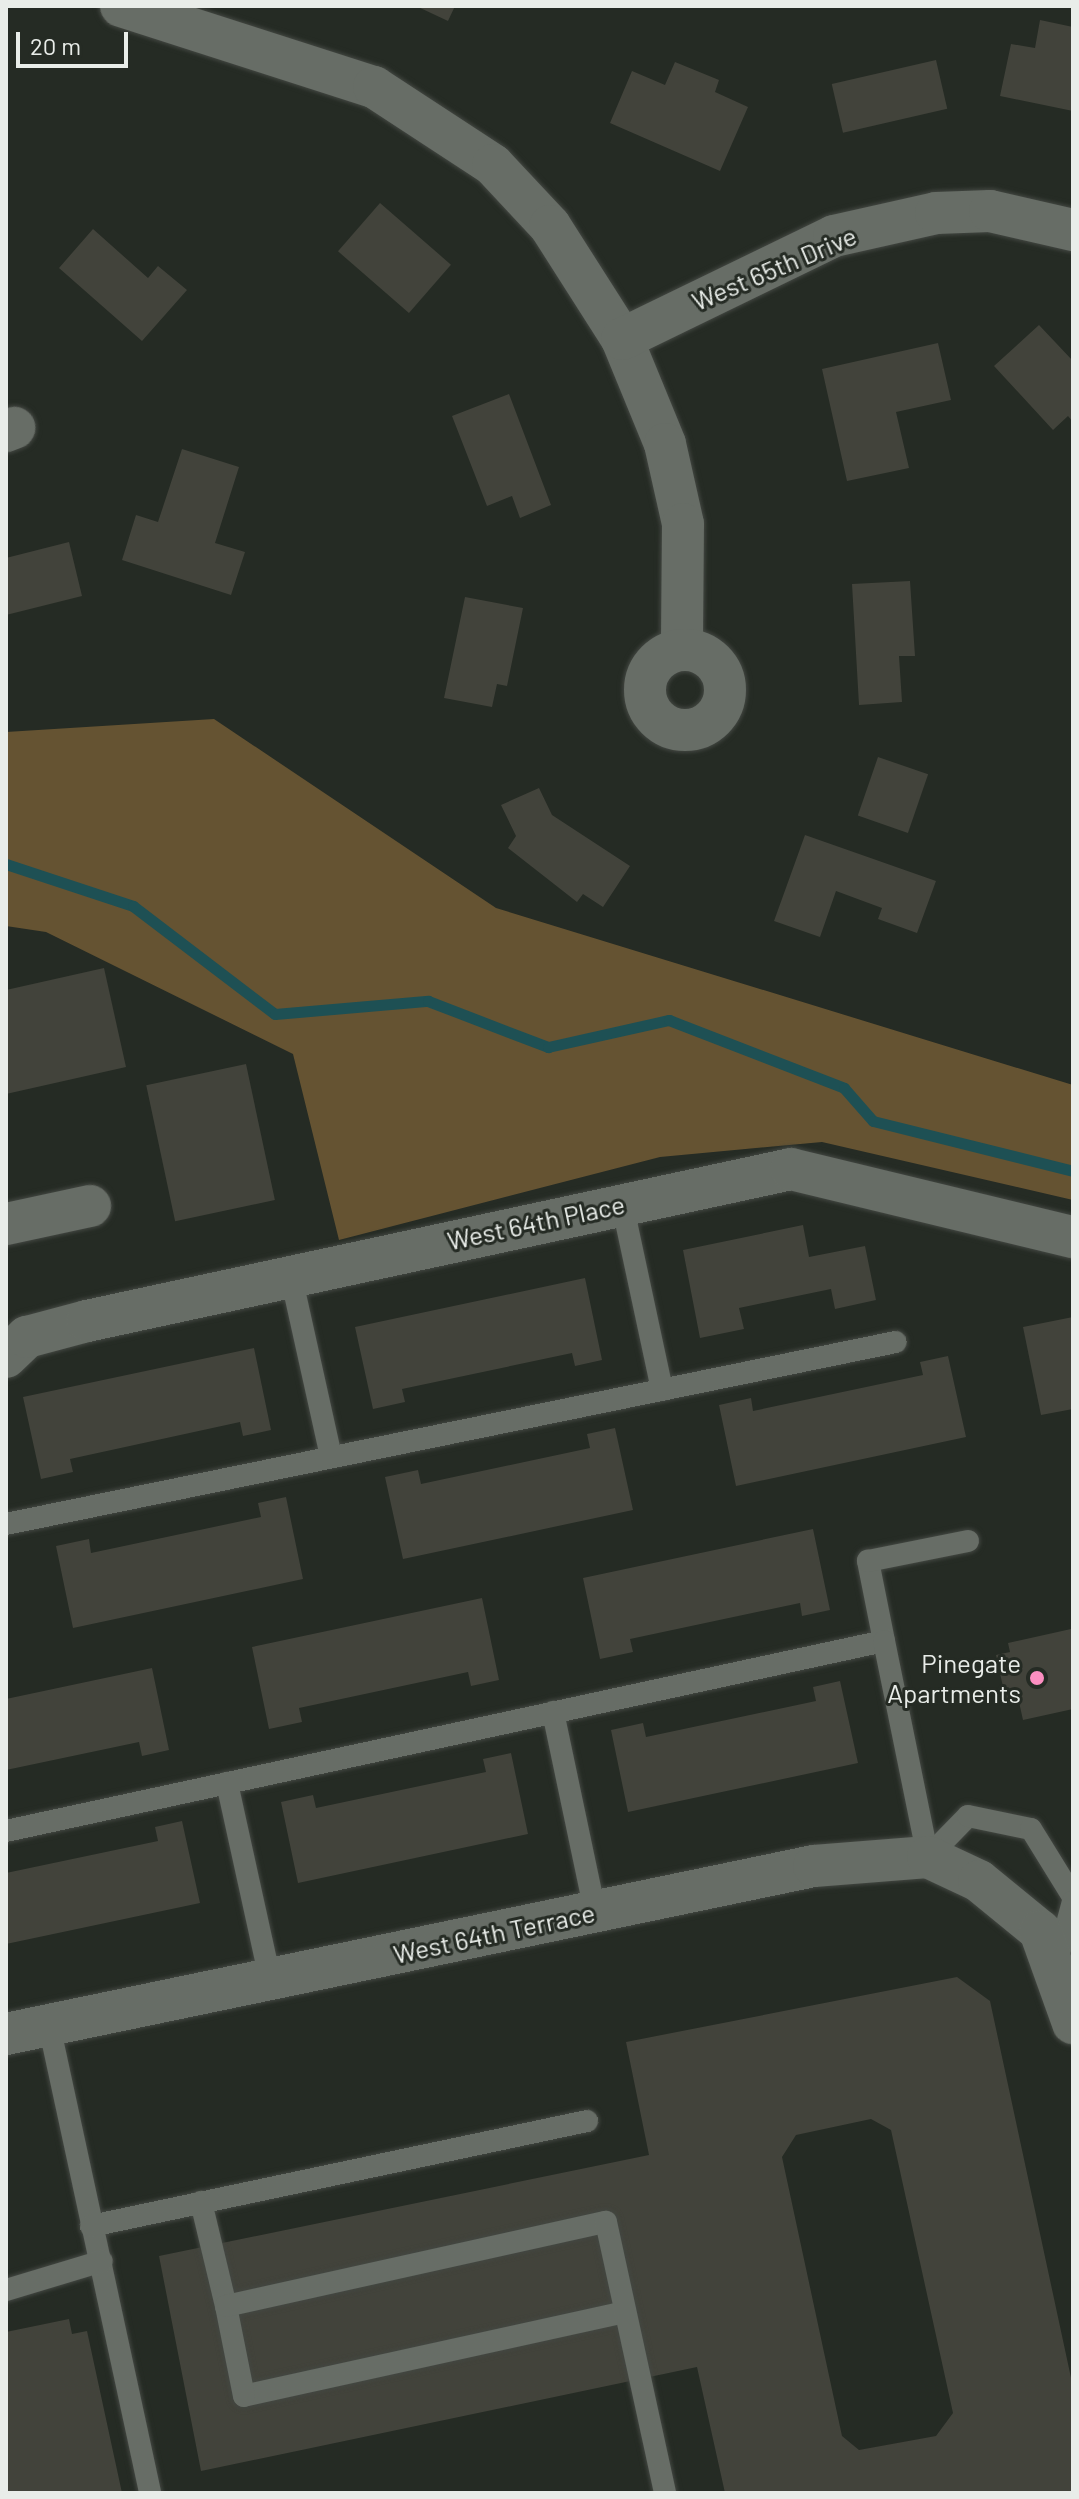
<!DOCTYPE html>
<style>
body{margin:0}
#map{position:relative;width:1079px;height:2499px;overflow:hidden;background:#252b24;font-family:Barlow,sans-serif}
div>[style]{position:absolute}
[style*='--x']{left:calc(var(--x)*1px);top:calc(var(--y)*1px);width:calc(var(--w)*1px);rotate:calc(var(--a)*1deg)}
.forest>*{inset:0;background:#655332}
.stream>*{height:11px;margin:-5.5px;padding:0 5.5px;transform-origin:5.5px;border-radius:5.5px;background:#1e5054}
.building>*{inset:0;background:#42433b;transform-origin:0 0}
.roads{filter:drop-shadow(0 0 2px #434742) drop-shadow(0 0 2px #434742)}
.lane>*{height:22px;margin:-11px;padding:0 11px;transform-origin:11px;border-radius:11px;background:#676d66}
.street>*{height:42px;margin:-21px;padding:0 21px;transform-origin:21px;border-radius:21px;background:#676d66}
.street>.ring{margin:-21px;padding:0;box-sizing:content-box;background:none;border:42px solid #676d66;border-radius:50%}
.dots>*{width:22px;height:22px;translate:-50% -50%;box-sizing:border-box;border:4px solid #252b24;border-radius:50%}
span{translate:-50% -50%;white-space:nowrap;text-align:center;line-height:1.15;-webkit-text-stroke:6px #252b24;paint-order:stroke}
.street-label{font-size:26px;color:#e9ede9}
.poi-label{font-size:26px;color:#e9ede9}
.right{translate:-100% -50%;text-align:right}
.frame{position:absolute;inset:0;border:8px solid #e9ede9;pointer-events:none}
.scale{position:absolute;left:16px;top:32px;width:112px;height:36px;box-sizing:border-box;border:4px solid #e9ede9;border-top:0;padding-left:10px;font-size:24px;line-height:28px;white-space:nowrap;color:#e9ede9;-webkit-text-stroke:6px #252b24;paint-order:stroke}
</style>
<div id="map">
<div class="forest">
<i style="clip-path:polygon(214px 719px,496px 908px,1073px 1085px,1073px 1200px,822px 1142px,660px 1157px,339px 1240px,293px 1054px,46px 932px,6px 926px,6px 732px)"></i>
</div>
<div class="stream">
<i style="--x:6;--y:864;--w:134;--a:18.3"></i>
<i style="--x:133;--y:906;--w:178;--a:37.3"></i>
<i style="--x:275;--y:1014;--w:154;--a:-4.9"></i>
<i style="--x:428;--y:1001;--w:129;--a:21"></i>
<i style="--x:548;--y:1047;--w:124;--a:-12.6"></i>
<i style="--x:669;--y:1020;--w:188;--a:21.2"></i>
<i style="--x:844;--y:1088;--w:44;--a:48.7"></i>
<i style="--x:873;--y:1121;--w:206;--a:14"></i>
</div>
<div class="building">
<i style="clip-path:polygon(416px 6px,455px 6px,448px 21px)"></i>
<i style="clip-path:polygon(1040px 20px,1073px 27px,1073px 111px,1000px 96px,1011px 44px,1035px 48px)"></i>
<i style="left:936px;top:60px;width:50px;height:107px;rotate:77deg"></i>
<i style="clip-path:polygon(675px 62px,719px 80px,715px 92px,748px 107px,720px 171px,610px 123px,632px 71px,665px 85px)"></i>
<i style="left:380px;top:203px;width:94px;height:64px;rotate:41deg"></i>
<i style="clip-path:polygon(93px 229px,148px 278px,158px 266px,187px 290px,142px 341px,59px 268px)"></i>
<i style="clip-path:polygon(1039px 325px,1073px 361px,1073px 422px,1068px 416px,1053px 430px,994px 366px)"></i>
<i style="clip-path:polygon(938px 343px,951px 400px,896px 412px,909px 468px,847px 481px,822px 369px)"></i>
<i style="clip-path:polygon(509px 394px,551px 505px,520px 518px,512px 496px,487px 506px,452px 416px)"></i>
<i style="clip-path:polygon(182px 449px,239px 467px,215px 543px,245px 552px,231px 595px,122px 560px,136px 515px,158px 522px)"></i>
<i style="clip-path:polygon(69px 542px,82px 596px,6px 615px,6px 558px)"></i>
<i style="clip-path:polygon(910px 581px,915px 656px,899px 656px,902px 702px,859px 705px,852px 584px)"></i>
<i style="clip-path:polygon(465px 597px,523px 608px,507px 686px,497px 684px,492px 707px,444px 698px)"></i>
<i style="left:878px;top:757px;width:53px;height:62px;rotate:19deg"></i>
<i style="clip-path:polygon(539px 788px,552px 815px,630px 866px,603px 907px,583px 894px,577px 902px,508px 848px,516px 836px,501px 805px)"></i>
<i style="clip-path:polygon(805px 835px,936px 881px,917px 933px,878px 919px,882px 908px,836px 891px,820px 937px,774px 921px)"></i>
<i style="clip-path:polygon(104px 968px,126px 1067px,6px 1094px,6px 990px)"></i>
<i style="left:246px;top:1064px;width:139px;height:102px;rotate:78deg"></i>
<i style="clip-path:polygon(803px 1225px,809px 1257px,865px 1246px,876px 1300px,835px 1309px,831px 1289px,739px 1308px,744px 1329px,700px 1338px,683px 1250px)"></i>
<i style="clip-path:polygon(585px 1278px,602px 1360px,575px 1366px,572px 1353px,402px 1389px,405px 1402px,373px 1409px,355px 1327px)"></i>
<i style="clip-path:polygon(1073px 1317px,1073px 1409px,1041px 1415px,1023px 1327px)"></i>
<i style="clip-path:polygon(254px 1348px,271px 1430px,243px 1436px,240px 1422px,70px 1459px,73px 1472px,41px 1479px,23px 1397px)"></i>
<i style="clip-path:polygon(948px 1356px,966px 1437px,736px 1486px,719px 1405px,751px 1398px,753px 1411px,923px 1375px,920px 1362px)"></i>
<i style="clip-path:polygon(615px 1428px,633px 1510px,403px 1559px,385px 1477px,418px 1470px,421px 1484px,590px 1448px,587px 1434px)"></i>
<i style="clip-path:polygon(286px 1497px,303px 1579px,73px 1628px,56px 1546px,89px 1539px,91px 1553px,261px 1517px,258px 1503px)"></i>
<i style="clip-path:polygon(813px 1529px,830px 1610px,802px 1616px,800px 1603px,630px 1639px,633px 1652px,600px 1659px,583px 1578px)"></i>
<i style="clip-path:polygon(482px 1598px,499px 1680px,471px 1686px,468px 1672px,299px 1708px,302px 1722px,269px 1729px,252px 1647px)"></i>
<i style="clip-path:polygon(1071px 1629px,1073px 1709px,1023px 1720px,1019px 1702px,1007px 1705px,996px 1655px,1010px 1652px,1008px 1643px)"></i>
<i style="clip-path:polygon(152px 1668px,169px 1750px,142px 1756px,139px 1742px,6px 1770px,6px 1699px)"></i>
<i style="clip-path:polygon(840px 1681px,858px 1763px,628px 1812px,611px 1730px,643px 1723px,646px 1737px,816px 1701px,813px 1687px)"></i>
<i style="clip-path:polygon(511px 1753px,528px 1834px,298px 1883px,281px 1802px,313px 1795px,316px 1808px,486px 1772px,483px 1759px)"></i>
<i style="clip-path:polygon(182px 1821px,200px 1903px,6px 1944px,6px 1873px,158px 1841px,155px 1827px)"></i>
<i style="clip-path:polygon(evenodd,957px 1977px,990px 2001px,1073px 2387px,1073px 2493px,725px 2493px,697px 2367px,201px 2471px,159px 2256px,649px 2155px,626px 2042px,957px 1977px,871px 2119px,891px 2130px,953px 2413px,936px 2436px,859px 2450px,842px 2436px,782px 2157px,796px 2135px,871px 2119px)"></i>
<i style="clip-path:polygon(69px 2319px,72px 2334px,87px 2331px,122px 2493px,6px 2493px,6px 2332px)"></i>
</div>
<div class="roads">
<div class="lane">
<i style="--x:622;--y:1203;--w:191;--a:77.9"></i>
<i style="--x:291;--y:1276;--w:185;--a:77.5"></i>
<i style="--x:6;--y:1524;--w:908;--a:-11.56"></i>
<i style="--x:884;--y:1641;--w:82;--a:-101.3"></i>
<i style="--x:868;--y:1561;--w:102;--a:-11.3"></i>
<i style="--x:553;--y:1712;--w:203;--a:78.1"></i>
<i style="--x:227;--y:1783;--w:201;--a:77.6"></i>
<i style="--x:6;--y:1831;--w:898;--a:-12.21"></i>
<i style="--x:884;--y:1641;--w:220;--a:78.5"></i>
<i style="--x:928;--y:1857;--w:57;--a:-45.7"></i>
<i style="--x:968;--y:1816;--w:64;--a:11.7"></i>
<i style="--x:1031;--y:1829;--w:80;--a:58.3"></i>
<i style="--x:1056;--y:1965;--w:66;--a:-75.1"></i>
<i style="--x:49;--y:2025;--w:479;--a:77.8"></i>
<i style="--x:201;--y:2202;--w:107;--a:76.5"></i>
<i style="--x:91;--y:2226;--w:507;--a:-11.95"></i>
<i style="--x:6;--y:2290;--w:100;--a:-16.8"></i>
<i style="--x:625;--y:2312;--w:390;--a:167.6"></i>
<i style="--x:244;--y:2396;--w:92;--a:-101.3"></i>
<i style="--x:226;--y:2306;--w:389;--a:-12.5"></i>
<i style="--x:606;--y:2222;--w:277;--a:77.7"></i>
</div>
<div class="street">
<i style="--x:121;--y:6;--w:266;--a:17.8"></i>
<i style="--x:374;--y:87;--w:142;--a:33.2"></i>
<i style="--x:493;--y:165;--w:83;--a:46.9"></i>
<i style="--x:550;--y:226;--w:134;--a:57.5"></i>
<i style="--x:622;--y:339;--w:113;--a:67.7"></i>
<i style="--x:665;--y:444;--w:82;--a:77.3"></i>
<i style="--x:683;--y:524;--w:123;--a:90.5"></i>
<i style="--x:622;--y:339;--w:236;--a:-25.9"></i>
<i style="--x:834;--y:236;--w:105;--a:-12.7"></i>
<i style="--x:936;--y:213;--w:54;--a:-2.1"></i>
<i style="--x:990;--y:211;--w:85;--a:12.9"></i>
<i style="--x:6;--y:431;--w:9;--a:-21"></i>
<i class="ring" style="left:645px;top:650px;width:38px;height:38px"></i>
<i style="--x:6;--y:1224;--w:86;--a:-12.1"></i>
<i style="--x:6;--y:1357;--w:29;--a:-44"></i>
<i style="--x:27;--y:1337;--w:62;--a:-14.9"></i>
<i style="--x:87;--y:1321;--w:720;--a:-12.18"></i>
<i style="--x:791;--y:1169;--w:290;--a:13.6"></i>
<i style="--x:6;--y:2034;--w:825;--a:-11.75"></i>
<i style="--x:814;--y:1866;--w:114;--a:-4.5"></i>
<i style="--x:928;--y:1857;--w:56;--a:25.2"></i>
<i style="--x:979;--y:1881;--w:79;--a:39.3"></i>
<i style="--x:1040;--y:1931;--w:98;--a:70.3"></i>
</div>
</div>
<div class="dots">
<i style="left:1037px;top:1678px;background:#fc8fc1"></i>
</div>
<div class="street-label">
<span style="left:774px;top:268px;rotate:-23deg">West 65th Drive</span>
<span style="left:536px;top:1222px;rotate:-12deg">West 64th Place</span>
<span style="left:494px;top:1933px;rotate:-12deg">West 64th Terrace</span>
</div>
<div class="poi-label">
<span class="right" style="left:1021px;top:1678px">Pinegate<br>Apartments</span>
</div>
<div class="frame"></div>
<div class="scale">20 m</div>
</div>
